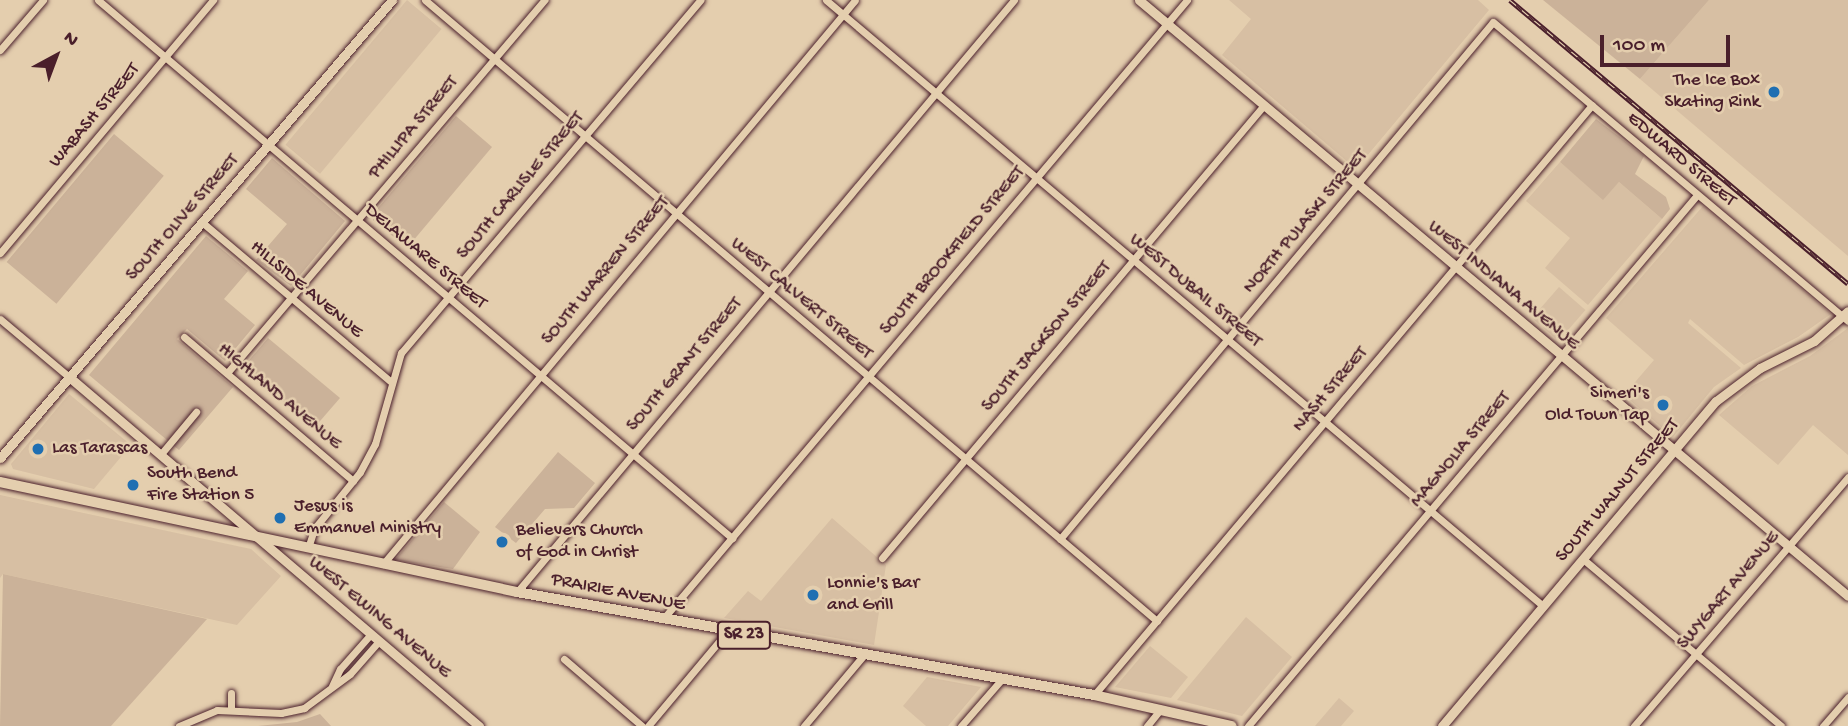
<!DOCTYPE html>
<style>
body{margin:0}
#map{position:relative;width:1848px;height:726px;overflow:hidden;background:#e4ceae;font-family:"Gochi Hand",sans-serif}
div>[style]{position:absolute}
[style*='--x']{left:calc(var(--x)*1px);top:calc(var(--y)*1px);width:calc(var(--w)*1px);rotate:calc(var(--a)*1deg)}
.built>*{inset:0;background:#d7bfa3;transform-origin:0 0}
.green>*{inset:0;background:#cbb299;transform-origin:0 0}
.roads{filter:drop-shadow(0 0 2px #4a1f2b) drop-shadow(0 0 2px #4a1f2b)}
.minor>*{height:7px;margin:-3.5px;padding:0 3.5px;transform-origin:3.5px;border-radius:3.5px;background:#e4ceae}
.tertiary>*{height:9px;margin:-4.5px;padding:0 4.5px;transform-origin:4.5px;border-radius:4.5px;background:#e4ceae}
.primary>*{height:10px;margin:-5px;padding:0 5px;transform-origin:5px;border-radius:5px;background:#e4ceae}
.rail>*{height:5px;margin-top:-2.5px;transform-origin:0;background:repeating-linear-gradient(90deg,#e4ceae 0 8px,#4a1f2b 0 16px);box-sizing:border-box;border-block:2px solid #4a1f2b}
.dots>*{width:19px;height:19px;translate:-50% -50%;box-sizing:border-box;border:4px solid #e4ceae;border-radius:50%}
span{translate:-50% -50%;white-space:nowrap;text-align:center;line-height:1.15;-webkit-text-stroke:5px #e4ceae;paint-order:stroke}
.shield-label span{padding:2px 5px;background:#e4ceae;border:2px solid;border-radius:5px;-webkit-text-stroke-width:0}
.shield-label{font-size:18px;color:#4a1f2b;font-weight:700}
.poi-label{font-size:19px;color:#4a1f2b}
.right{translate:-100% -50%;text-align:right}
.left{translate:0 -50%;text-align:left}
.street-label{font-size:19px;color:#4a1f2b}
.north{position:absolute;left:21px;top:21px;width:70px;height:70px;-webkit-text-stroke:5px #e4ceae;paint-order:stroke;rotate:41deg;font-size:19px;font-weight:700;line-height:28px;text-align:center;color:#4a1f2b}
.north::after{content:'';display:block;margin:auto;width:24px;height:32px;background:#4a1f2b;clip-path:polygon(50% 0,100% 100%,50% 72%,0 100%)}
.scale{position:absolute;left:1600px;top:35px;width:130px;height:32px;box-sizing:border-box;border:4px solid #4a1f2b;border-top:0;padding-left:9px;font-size:21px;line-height:24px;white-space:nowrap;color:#4a1f2b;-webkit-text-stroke:5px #e4ceae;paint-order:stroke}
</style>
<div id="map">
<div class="built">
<i style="left:407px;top:0;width:45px;height:189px;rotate:40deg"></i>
<i style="clip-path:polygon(1229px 0,1478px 0,1489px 10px,1356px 169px,1222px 55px,1251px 19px)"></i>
<i style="clip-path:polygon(1709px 0,1848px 0,1848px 256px,1640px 79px)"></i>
<i style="clip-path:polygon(1560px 162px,1603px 199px,1619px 182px,1662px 219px,1588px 305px,1545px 268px,1570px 238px,1526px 201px)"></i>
<i style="clip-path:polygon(1703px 206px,1831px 314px,1798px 337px,1744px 365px,1690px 319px,1688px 323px,1741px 368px,1714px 387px,1673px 437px,1624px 395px,1654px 360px,1606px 318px)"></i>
<i style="left:1559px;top:287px;width:35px;height:41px;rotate:41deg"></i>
<i style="clip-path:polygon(1848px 328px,1848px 455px,1813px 425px,1778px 465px,1719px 415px,1752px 386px,1810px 356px)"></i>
<i style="clip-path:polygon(69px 394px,131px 445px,94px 489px,13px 469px,11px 464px)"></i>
<i style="clip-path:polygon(0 495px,251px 549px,281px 576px,237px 625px,3px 574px,0 578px)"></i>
<i style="clip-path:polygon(832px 518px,886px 565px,874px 645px,724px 618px,748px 591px,761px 601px)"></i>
<i style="clip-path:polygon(1246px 617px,1292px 657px,1242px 716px,1177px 700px)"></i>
<i style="clip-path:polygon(1150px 646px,1188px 677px,1171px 698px,1115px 687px)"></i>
<i style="clip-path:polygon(927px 677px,981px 687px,948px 726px,926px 726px,903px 706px)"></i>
<i style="clip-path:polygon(1339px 698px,1354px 711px,1341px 726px,1315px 726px)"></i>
</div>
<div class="green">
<i style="clip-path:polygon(1543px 0,1709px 0,1640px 79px)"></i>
<i style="clip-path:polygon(456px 116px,492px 147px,407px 248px,373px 220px,373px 214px)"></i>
<i style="clip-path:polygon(1596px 119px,1644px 156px,1635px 174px,1666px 197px,1670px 209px,1662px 219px,1619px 182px,1603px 200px,1560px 162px)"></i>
<i style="left:114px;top:134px;width:65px;height:167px;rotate:40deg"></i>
<i style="clip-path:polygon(272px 158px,345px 221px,291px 286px,256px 260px,287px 224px,246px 189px)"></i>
<i style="clip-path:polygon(206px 236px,248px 271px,224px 299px,255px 325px,225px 361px,187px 329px,177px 339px,233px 387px,179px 450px,89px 375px)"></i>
<i style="clip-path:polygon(268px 338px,340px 398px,314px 428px,246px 370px,245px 365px)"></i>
<i style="clip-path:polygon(558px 452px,595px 483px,574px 508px,545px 509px,516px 543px,495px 527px)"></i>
<i style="clip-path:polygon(444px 502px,480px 532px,453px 569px,395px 560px)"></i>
<i style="clip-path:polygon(3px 574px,207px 619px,111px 726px,0 726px)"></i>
<i style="clip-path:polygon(320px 714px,331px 726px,258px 726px,297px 722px)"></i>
</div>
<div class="roads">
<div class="minor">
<i style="--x:98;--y:0;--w:832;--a:40.32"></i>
<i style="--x:425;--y:0;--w:960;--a:40.31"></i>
<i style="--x:826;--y:0;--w:939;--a:40.2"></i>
<i style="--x:0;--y:50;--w:66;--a:-49.3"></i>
<i style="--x:203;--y:223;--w:245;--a:40.2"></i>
<i style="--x:0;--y:253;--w:331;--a:-49.9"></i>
<i style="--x:0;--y:319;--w:89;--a:40"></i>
<i style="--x:184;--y:337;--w:222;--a:40.4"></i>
<i style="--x:227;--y:373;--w:490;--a:-49.6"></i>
<i style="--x:161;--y:454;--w:55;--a:-50.2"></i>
<i style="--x:1060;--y:539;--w:674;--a:-50.05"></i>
<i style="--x:1493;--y:22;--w:464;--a:40.1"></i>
<i style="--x:308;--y:548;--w:20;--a:-72"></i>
<i style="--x:314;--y:529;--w:73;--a:-51.1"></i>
<i style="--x:360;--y:472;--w:32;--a:-62"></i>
<i style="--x:375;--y:444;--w:95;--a:-74.1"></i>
<i style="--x:401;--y:353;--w:463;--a:-49.7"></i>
<i style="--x:882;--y:558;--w:593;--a:-49.86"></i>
<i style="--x:1583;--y:559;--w:259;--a:40.1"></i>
<i style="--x:383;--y:564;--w:735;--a:-50.07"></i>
<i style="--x:517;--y:592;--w:773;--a:-49.99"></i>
<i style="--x:663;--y:619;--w:811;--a:-49.75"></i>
<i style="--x:564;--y:659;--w:103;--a:40.7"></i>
<i style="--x:332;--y:686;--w:19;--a:-65"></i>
<i style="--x:340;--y:669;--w:47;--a:-48.5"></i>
<i style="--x:1094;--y:695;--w:772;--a:-49.83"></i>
<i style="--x:231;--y:710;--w:17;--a:-90"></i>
<i style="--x:179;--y:726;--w:41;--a:-22.8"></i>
<i style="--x:217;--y:710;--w:64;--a:2.7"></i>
<i style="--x:281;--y:713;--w:24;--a:-12"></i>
<i style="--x:304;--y:708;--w:57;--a:-36.5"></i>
<i style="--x:350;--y:674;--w:44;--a:-48.7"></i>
<i style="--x:648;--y:726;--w:123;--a:-50"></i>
<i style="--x:804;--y:726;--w:92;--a:-49.9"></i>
<i style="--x:961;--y:726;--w:61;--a:-49"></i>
<i style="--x:1147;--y:726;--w:22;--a:-51"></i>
<i style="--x:1248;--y:726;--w:695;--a:-49.78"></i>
<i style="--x:1634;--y:726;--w:328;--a:-49.3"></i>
<i style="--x:1823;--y:726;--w:38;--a:-49"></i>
</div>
<div class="tertiary">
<i style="--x:1139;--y:0;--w:926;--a:40.05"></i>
<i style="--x:68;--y:376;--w:540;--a:40.42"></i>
<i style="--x:0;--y:458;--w:603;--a:-49.44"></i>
<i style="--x:1442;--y:726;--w:425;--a:-49.9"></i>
<i style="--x:1716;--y:401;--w:55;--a:-36.9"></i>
<i style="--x:1760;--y:368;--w:60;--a:-26.6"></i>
<i style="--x:1814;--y:341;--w:45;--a:-41.4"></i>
</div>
<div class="primary">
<i style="--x:0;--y:482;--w:529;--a:12.01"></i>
<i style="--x:517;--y:592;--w:586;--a:10.12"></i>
<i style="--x:1094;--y:695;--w:141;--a:12.7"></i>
</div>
</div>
<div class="rail">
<i style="--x:1510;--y:0;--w:441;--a:40"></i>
</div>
<div class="dots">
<i style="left:1774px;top:92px;background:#1f6fb2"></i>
<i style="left:1663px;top:405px;background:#1f6fb2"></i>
<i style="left:38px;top:449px;background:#1f6fb2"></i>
<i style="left:133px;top:485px;background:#1f6fb2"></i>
<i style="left:280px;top:518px;background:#1f6fb2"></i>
<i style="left:502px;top:542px;background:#1f6fb2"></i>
<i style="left:813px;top:595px;background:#1f6fb2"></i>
</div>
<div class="shield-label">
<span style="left:744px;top:635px">SR 23</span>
</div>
<div class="poi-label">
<span class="right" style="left:1760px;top:92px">The Ice Box<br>Skating Rink</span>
<span class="right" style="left:1649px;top:405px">Simeri's<br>Old Town Tap</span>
<span class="left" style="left:52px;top:449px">Las Tarascas</span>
<span class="left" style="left:147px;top:485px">South Bend<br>Fire Station 5</span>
<span class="left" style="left:294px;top:518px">Jesus is<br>Emmanuel Ministry</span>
<span class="left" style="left:516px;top:542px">Believers Church<br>of God in Christ</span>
<span class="left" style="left:827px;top:595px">Lonnie's Bar<br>and Grill</span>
</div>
<div class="street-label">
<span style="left:95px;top:116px;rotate:-50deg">WABASH STREET</span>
<span style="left:414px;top:128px;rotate:-50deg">PHILLIPA STREET</span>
<span style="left:1681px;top:160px;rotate:40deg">EDWARD STREET</span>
<span style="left:521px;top:186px;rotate:-50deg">SOUTH CARLISLE STREET</span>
<span style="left:183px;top:218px;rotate:-49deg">SOUTH OLIVE STREET</span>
<span style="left:1306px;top:222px;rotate:-50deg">NORTH PULASKI STREET</span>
<span style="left:953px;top:251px;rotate:-50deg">SOUTH BROOKFIELD STREET</span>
<span style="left:425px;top:257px;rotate:40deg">DELAWARE STREET</span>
<span style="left:606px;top:271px;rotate:-50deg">SOUTH WARREN STREET</span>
<span style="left:1503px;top:286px;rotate:40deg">WEST INDIANA AVENUE</span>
<span style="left:306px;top:290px;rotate:40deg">HILLSIDE AVENUE</span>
<span style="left:1195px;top:291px;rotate:40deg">WEST DUBAIL STREET</span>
<span style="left:801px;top:299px;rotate:40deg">WEST CALVERT STREET</span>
<span style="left:1047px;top:337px;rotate:-50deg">SOUTH JACKSON STREET</span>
<span style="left:685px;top:365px;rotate:-50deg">SOUTH GRANT STREET</span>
<span style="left:1331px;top:390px;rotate:-50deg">NASH STREET</span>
<span style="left:279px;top:397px;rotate:40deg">HIGHLAND AVENUE</span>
<span style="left:1461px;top:450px;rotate:-50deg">MAGNOLIA STREET</span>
<span style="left:1618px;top:491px;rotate:-50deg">SOUTH WALNUT STREET</span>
<span style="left:1729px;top:591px;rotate:-50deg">SWYGART AVENUE</span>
<span style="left:618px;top:593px;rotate:11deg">PRAIRIE AVENUE</span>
<span style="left:379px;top:618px;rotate:40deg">WEST EWING AVENUE</span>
</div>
<div class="north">N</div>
<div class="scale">100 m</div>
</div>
